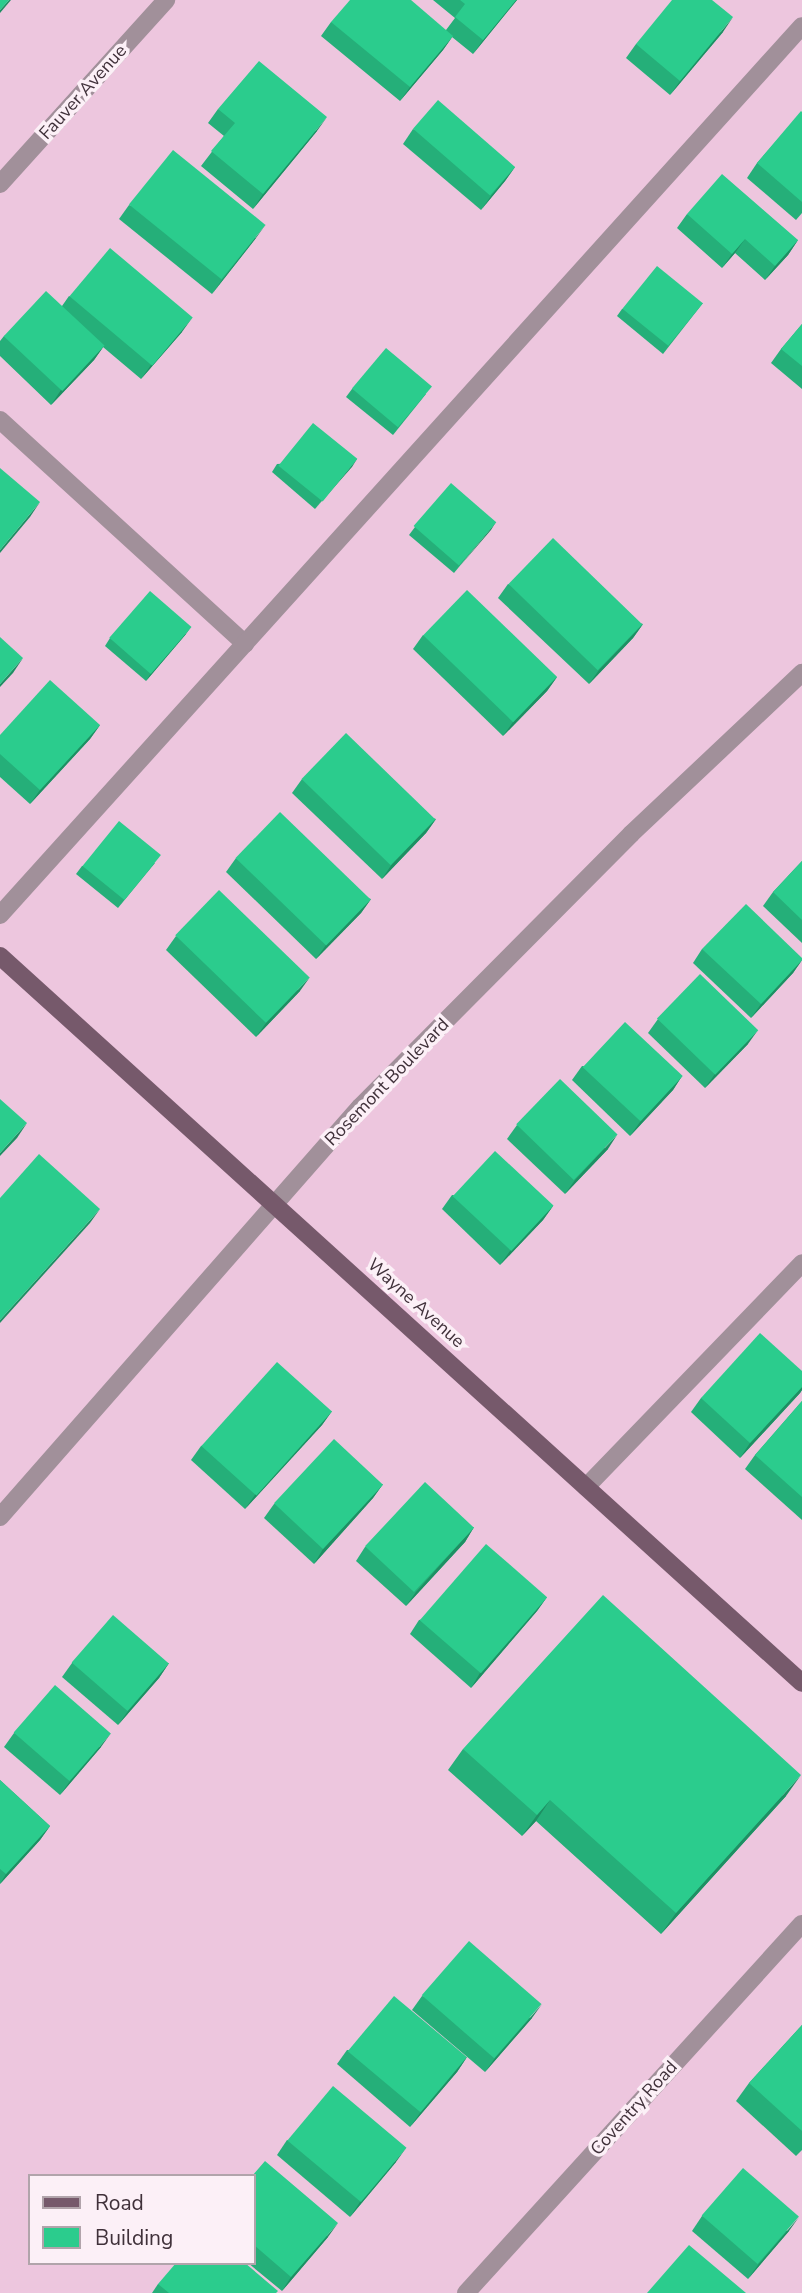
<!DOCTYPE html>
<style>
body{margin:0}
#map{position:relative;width:802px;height:2293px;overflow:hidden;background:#edc6de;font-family:"Nunito Sans",sans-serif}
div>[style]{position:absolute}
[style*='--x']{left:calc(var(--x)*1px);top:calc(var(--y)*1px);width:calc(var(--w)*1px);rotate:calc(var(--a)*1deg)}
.minor>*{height:18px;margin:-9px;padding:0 9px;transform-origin:9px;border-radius:9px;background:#a1909a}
.major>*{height:18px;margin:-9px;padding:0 9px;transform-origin:9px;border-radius:9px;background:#76596b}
.wall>*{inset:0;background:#25af79}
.shaded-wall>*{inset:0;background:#1e8f63}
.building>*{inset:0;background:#2bcc8d;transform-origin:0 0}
span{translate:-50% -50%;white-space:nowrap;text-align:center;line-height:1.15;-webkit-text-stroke:7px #fcf0f7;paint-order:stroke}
.street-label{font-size:18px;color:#40313a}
.legend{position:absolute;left:28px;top:2174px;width:228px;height:91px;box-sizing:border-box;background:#fcf0f7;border:2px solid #b1a4ab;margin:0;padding:9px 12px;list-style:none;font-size:21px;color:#40313a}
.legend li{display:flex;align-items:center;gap:14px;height:35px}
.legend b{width:35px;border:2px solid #b1a4ab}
</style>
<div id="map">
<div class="minor">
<i style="--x:0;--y:184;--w:248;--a:-47.9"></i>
<i style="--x:0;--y:420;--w:332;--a:42.4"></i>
<i style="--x:0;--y:915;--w:1197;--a:-47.95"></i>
<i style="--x:586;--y:1487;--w:311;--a:-46"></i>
<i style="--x:0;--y:1517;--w:546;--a:-48.72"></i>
<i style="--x:360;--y:1107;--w:385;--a:-45.2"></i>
<i style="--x:631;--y:834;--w:235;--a:-43.3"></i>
<i style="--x:466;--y:2293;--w:499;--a:-47.7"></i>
</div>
<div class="major">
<i style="--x:0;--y:956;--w:1082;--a:42.19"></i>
</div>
<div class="wall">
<i style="clip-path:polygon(433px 0,517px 0,473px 54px,452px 37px,443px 50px,400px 101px,321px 36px,331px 22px,446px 30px,455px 18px)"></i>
<i style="clip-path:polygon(723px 32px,670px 95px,626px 58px,636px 44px)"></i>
<i style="clip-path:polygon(218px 109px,317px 131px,253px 209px,201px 166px,224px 136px,208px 123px)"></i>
<i style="clip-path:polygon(802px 112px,802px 213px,796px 220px,747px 178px,757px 163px)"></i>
<i style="clip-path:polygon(413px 129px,515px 167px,505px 181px,481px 210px,403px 144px)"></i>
<i style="clip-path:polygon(129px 205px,256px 238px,212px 294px,119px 219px)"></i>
<i style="clip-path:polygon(687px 214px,798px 240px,788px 255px,765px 280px,735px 253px,722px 268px,677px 228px)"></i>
<i style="clip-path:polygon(69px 296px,182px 332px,141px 379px,103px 347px,94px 360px,51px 405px,0 356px,0 341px,4px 336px,62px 306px)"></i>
<i style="clip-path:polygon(703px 303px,663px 354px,617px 316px,622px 309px)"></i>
<i style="clip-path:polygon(802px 324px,802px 389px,771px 363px,781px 349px)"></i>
<i style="clip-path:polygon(352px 389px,426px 394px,393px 435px,346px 397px)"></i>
<i style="clip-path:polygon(357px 459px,315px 509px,272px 472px,277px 464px)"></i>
<i style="clip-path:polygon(496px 522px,454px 573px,409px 535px,415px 527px)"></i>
<i style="clip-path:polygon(508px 584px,643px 624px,633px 638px,589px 684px,498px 598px)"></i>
<i style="clip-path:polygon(186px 634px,146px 681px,105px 646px,110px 638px)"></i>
<i style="clip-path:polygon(423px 635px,557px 677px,547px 691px,503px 736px,413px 649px)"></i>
<i style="clip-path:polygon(100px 725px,90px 739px,30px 804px,0 777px,0 735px)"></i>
<i style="clip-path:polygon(302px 779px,436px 819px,426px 833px,382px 879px,292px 793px)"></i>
<i style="clip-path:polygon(236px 858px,371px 899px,361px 913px,316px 959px,226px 872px)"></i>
<i style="clip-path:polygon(802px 861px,802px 943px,763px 906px,773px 892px)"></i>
<i style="clip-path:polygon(155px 863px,118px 908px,76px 874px,82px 866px)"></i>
<i style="clip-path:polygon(176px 936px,300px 991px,256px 1037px,166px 950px)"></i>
<i style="clip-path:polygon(702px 949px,802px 960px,793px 973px,751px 1018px,693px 963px)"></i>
<i style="clip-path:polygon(658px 1019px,748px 1044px,705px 1088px,648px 1033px)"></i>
<i style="clip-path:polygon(582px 1066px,682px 1076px,673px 1090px,630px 1136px,572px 1080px)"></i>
<i style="clip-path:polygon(517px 1125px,608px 1149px,565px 1194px,507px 1139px)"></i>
<i style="clip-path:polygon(452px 1195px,553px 1206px,543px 1220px,500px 1265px,442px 1209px)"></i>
<i style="clip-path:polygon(802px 1371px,802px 1390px,800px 1393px,740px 1458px,691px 1412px,701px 1398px)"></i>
<i style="clip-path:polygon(802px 1401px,802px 1520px,745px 1469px,755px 1455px)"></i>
<i style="clip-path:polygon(332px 1411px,322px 1425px,245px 1509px,191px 1460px,201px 1446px)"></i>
<i style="clip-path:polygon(383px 1484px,373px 1498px,314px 1564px,264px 1518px,274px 1504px)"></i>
<i style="clip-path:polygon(474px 1527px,465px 1542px,406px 1606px,356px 1561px,365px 1547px)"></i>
<i style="clip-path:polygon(547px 1597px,537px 1611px,471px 1688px,410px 1634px,419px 1620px)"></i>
<i style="clip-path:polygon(72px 1663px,169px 1663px,159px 1678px,118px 1725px,62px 1677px)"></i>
<i style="clip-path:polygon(14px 1733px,101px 1747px,60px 1795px,4px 1747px)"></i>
<i style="clip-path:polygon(463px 1749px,786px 1796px,661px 1934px,536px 1821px,522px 1836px,448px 1770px)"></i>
<i style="clip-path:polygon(0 1780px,50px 1826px,40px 1840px,0 1884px)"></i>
<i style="clip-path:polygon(422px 1996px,532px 2018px,485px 2072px,412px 2010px)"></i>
<i style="clip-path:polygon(802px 2025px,802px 2150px,796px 2156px,736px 2101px,749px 2083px)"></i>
<i style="clip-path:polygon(347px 2050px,467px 2057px,457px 2072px,410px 2127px,337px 2064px)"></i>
<i style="clip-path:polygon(287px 2140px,396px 2162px,350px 2217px,277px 2155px)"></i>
<i style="clip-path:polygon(254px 2176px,328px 2237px,282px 2291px,248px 2263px,254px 2263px)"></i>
<i style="clip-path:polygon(702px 2216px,789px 2231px,748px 2279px,692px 2231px)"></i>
<i style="clip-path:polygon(158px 2284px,277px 2293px,152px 2293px)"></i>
</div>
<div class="shaded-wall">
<i style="clip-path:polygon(9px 0,11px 0,0 13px,0 10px)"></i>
<i style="clip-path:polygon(516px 0,517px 0,473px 54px,483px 40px)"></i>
<i style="clip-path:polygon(733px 17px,723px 32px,670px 95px,680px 81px)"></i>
<i style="clip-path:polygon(453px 36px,443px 50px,400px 101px,410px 87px)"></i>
<i style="clip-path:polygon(327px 117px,317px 131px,253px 209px,263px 194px)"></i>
<i style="clip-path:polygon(515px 167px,505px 181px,481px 210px,491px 196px)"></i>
<i style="clip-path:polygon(266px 224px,256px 238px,212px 294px,222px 280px)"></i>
<i style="clip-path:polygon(745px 239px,735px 253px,722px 268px,732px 254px)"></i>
<i style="clip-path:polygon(798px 240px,788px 255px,765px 280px,775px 266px)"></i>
<i style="clip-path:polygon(192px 318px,182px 332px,141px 379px,151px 365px)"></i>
<i style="clip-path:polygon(104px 346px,94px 360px,51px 405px,61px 390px)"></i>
<i style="clip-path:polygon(357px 459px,352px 467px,315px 509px,321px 502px)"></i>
<i style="clip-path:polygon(40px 502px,30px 517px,0 553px,0 550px)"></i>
<i style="clip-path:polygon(496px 522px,491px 530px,454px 573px,460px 566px)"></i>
<i style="clip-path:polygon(643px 624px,633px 638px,589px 684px,599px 670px)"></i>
<i style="clip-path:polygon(191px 627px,186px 634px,146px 681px,151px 673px)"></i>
<i style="clip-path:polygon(23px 658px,13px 673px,0 687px,0 684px)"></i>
<i style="clip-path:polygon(557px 677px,547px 691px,503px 736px,513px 722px)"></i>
<i style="clip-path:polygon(100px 725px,90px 739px,30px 804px,40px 790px)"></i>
<i style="clip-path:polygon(436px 819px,426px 833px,382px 879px,392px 864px)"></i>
<i style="clip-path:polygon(371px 899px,361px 913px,316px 959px,326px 945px)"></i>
<i style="clip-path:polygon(802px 960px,793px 973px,751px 1018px,761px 1004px)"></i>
<i style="clip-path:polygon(310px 977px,300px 991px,256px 1037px,266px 1023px)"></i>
<i style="clip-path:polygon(758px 1030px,748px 1044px,705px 1088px,715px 1074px)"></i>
<i style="clip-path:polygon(682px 1076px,673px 1090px,630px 1136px,640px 1122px)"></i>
<i style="clip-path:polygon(27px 1123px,17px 1138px,0 1156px,0 1153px)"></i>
<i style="clip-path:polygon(617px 1135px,608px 1149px,565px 1194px,575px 1180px)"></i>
<i style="clip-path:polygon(553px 1206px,543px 1220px,500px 1265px,510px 1251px)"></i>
<i style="clip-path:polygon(100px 1209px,90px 1223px,0 1323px,0 1320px)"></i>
<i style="clip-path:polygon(802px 1387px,802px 1390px,800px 1393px,740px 1458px,750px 1443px)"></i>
<i style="clip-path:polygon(332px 1411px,322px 1425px,245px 1509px,255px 1495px)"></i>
<i style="clip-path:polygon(383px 1484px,373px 1498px,314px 1564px,323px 1549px)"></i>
<i style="clip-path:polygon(474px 1527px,465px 1542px,406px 1606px,416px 1592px)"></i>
<i style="clip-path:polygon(547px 1597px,537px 1611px,471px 1688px,480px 1673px)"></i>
<i style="clip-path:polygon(169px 1663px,159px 1678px,118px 1725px,128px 1711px)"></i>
<i style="clip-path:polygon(111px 1733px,101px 1747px,60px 1795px,70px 1781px)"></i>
<i style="clip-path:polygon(801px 1775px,786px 1796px,661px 1934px,676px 1913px)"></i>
<i style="clip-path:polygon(550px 1800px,536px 1821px,522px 1836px,537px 1815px)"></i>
<i style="clip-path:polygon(50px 1826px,40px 1840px,0 1884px,6px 1874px)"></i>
<i style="clip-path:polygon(542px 2004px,532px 2018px,485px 2072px,495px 2058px)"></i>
<i style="clip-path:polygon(467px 2057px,457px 2072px,410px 2127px,420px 2113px)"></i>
<i style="clip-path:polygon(406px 2148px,396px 2162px,350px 2217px,360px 2202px)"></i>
<i style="clip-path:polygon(799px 2217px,789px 2231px,748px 2279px,758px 2265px)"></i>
<i style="clip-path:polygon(338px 2223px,328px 2237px,282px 2291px,291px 2277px)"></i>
</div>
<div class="building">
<i style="clip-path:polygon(0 0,9px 0,0 10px)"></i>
<i style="clip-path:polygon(350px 0,411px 0,453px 36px,410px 87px,331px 22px)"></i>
<i style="clip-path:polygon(460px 0,516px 0,483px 40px,455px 17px,465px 4px)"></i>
<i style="clip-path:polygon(672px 0,712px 0,733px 17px,680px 81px,636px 44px)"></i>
<i style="clip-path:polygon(259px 61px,327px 117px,263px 194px,211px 151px,235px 123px,218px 109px)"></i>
<i style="left:438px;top:100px;width:102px;height:38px;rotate:41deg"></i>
<i style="clip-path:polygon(801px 111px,802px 112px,802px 202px,757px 163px)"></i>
<i style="left:173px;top:150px;width:119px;height:70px;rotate:39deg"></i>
<i style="clip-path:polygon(722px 174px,798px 240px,775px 266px,745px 239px,732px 254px,687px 214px)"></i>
<i style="left:110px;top:248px;width:108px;height:63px;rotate:40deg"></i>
<i style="left:657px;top:266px;width:59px;height:55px;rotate:39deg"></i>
<i style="left:46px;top:291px;width:80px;height:62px;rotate:43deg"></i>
<i style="clip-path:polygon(802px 324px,802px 366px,781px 349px)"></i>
<i style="left:386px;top:348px;width:60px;height:53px;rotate:40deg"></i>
<i style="left:313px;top:423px;width:57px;height:55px;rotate:39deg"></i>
<i style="clip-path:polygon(0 468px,40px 502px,0 550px)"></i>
<i style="left:451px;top:483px;width:60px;height:57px;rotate:41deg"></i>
<i style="left:553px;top:538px;width:124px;height:64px;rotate:44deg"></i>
<i style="left:467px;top:590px;width:125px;height:63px;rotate:44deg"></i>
<i style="left:150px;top:591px;width:55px;height:62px;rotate:41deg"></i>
<i style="clip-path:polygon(0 637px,23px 658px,0 684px)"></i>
<i style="clip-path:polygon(50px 680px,100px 725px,40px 790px,0 754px,0 735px)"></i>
<i style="left:346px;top:733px;width:124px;height:64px;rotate:44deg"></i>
<i style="left:280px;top:812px;width:126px;height:64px;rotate:44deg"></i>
<i style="left:119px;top:821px;width:54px;height:58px;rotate:39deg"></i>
<i style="clip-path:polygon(802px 861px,802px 920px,773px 892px)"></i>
<i style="left:219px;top:890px;width:126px;height:63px;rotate:44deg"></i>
<i style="clip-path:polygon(746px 904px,802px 958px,802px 960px,761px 1004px,702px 949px)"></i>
<i style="left:700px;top:974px;width:81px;height:62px;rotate:44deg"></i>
<i style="left:625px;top:1022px;width:79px;height:62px;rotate:43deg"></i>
<i style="left:560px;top:1079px;width:80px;height:63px;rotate:44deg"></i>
<i style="clip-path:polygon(0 1099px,27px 1123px,0 1153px)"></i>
<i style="left:495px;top:1151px;width:80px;height:62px;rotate:43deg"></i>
<i style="clip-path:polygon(39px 1154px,100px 1209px,0 1320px,0 1198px)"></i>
<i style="clip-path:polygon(760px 1333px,802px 1371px,802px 1387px,750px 1443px,701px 1398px)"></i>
<i style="left:277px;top:1362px;width:74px;height:113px;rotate:42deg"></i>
<i style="clip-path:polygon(802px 1401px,802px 1497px,755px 1455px)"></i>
<i style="left:334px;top:1439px;width:67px;height:88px;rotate:43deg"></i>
<i style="left:425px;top:1482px;width:67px;height:88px;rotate:43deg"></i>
<i style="left:486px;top:1544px;width:81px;height:101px;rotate:41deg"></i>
<i style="clip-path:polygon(603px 1595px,801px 1775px,676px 1913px,550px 1800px,537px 1815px,463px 1749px)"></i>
<i style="left:113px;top:1615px;width:74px;height:63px;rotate:41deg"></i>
<i style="left:55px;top:1685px;width:74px;height:63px;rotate:41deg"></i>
<i style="clip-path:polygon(0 1780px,50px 1826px,6px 1874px,0 1869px)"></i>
<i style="left:469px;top:1941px;width:96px;height:72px;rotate:41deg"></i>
<i style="left:394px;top:1996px;width:95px;height:72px;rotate:40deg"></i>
<i style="clip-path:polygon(802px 2025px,802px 2131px,749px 2083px)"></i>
<i style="left:333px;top:2086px;width:96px;height:71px;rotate:40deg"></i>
<i style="clip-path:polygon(265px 2161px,338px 2223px,291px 2277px,254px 2245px,254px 2176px,252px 2176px)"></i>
<i style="left:743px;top:2168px;width:74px;height:63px;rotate:41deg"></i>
<i style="clip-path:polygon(689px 2245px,746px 2293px,647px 2293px)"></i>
<i style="clip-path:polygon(176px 2263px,245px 2263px,278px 2291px,276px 2293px,169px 2293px,158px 2284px)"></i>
</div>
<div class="street-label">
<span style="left:83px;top:92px;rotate:-48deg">Fauver Avenue</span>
<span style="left:387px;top:1082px;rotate:-46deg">Rosemont Boulevard</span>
<span style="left:416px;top:1303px;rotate:42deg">Wayne Avenue</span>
<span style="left:634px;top:2108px;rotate:-48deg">Coventry Road</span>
</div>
<ul class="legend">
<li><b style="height:9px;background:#76596b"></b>Road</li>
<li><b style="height:19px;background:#2bcc8d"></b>Building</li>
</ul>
</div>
